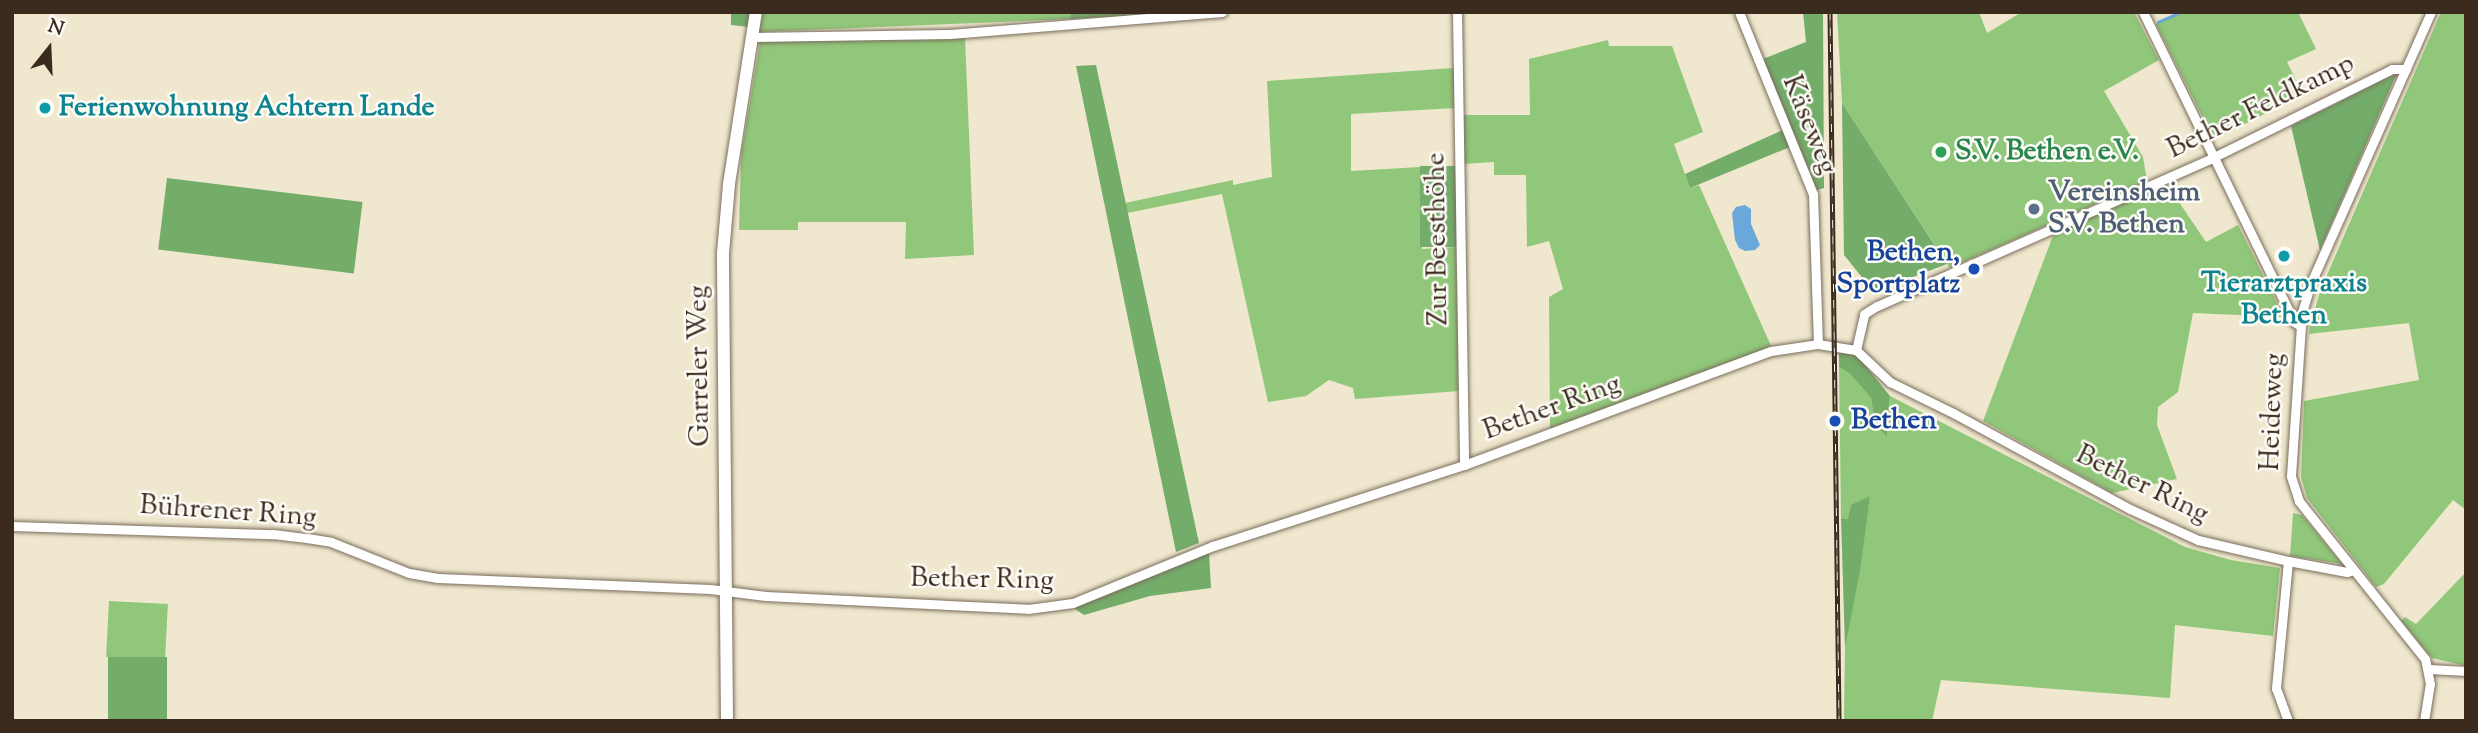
<!DOCTYPE html>
<meta charset="utf-8">
<style>
body{margin:0}
#map{position:relative;width:2478px;height:733px;overflow:hidden;background:#efe8ce;font-family:"Sorts Mill Goudy",serif}
div>[style]{position:absolute}
[style*='--x']{left:calc(var(--x)*1px);top:calc(var(--y)*1px);width:calc(var(--w)*1px);rotate:calc(var(--a)*1deg)}
.green>*{inset:0;background:#91c77a;transform-origin:0 0}
.forest>*{inset:0;background:#74ac6a;transform-origin:0 0}
.water>*{inset:0;background:#6aa7db}
.stream>*{height:2.5px;margin:-1.25px;padding:0 1.25px;transform-origin:1.25px;border-radius:1.25px;background:#6aa7db}
.roads{filter:drop-shadow(0 0 2px #7a6c5c) drop-shadow(0 0 2px #7a6c5c)}
.street>*{height:9px;margin:-4.5px;padding:0 4.5px;transform-origin:4.5px;border-radius:4.5px;background:#fff}
.secondary>*{height:12px;margin:-6px;padding:0 6px;transform-origin:6px;border-radius:6px;background:#fff}
.rail>*{height:5px;margin-top:-2.5px;transform-origin:0;background:repeating-linear-gradient(90deg,#fdfcf7 0 8px,#3b2a1e 0 16px);box-sizing:border-box;border-block:2px solid #3b2a1e}
.dots>*{width:19px;height:19px;translate:-50% -50%;box-sizing:border-box;border:4px solid #fdfcf7;border-radius:50%}
span{translate:-50% -50%;white-space:nowrap;text-align:center;line-height:1.15;-webkit-text-stroke:5px #fdfcf7;paint-order:stroke}
.street-label{font-size:28px;color:#3b2a1e}
.culture-label{font-size:28px;color:#0d838f;font-weight:700}
.left{translate:0 -50%;text-align:left}
.leisure-label{font-size:28px;color:#27864d;font-weight:700}
.service-label{font-size:28px;color:#4e5e75;font-weight:700}
.transit-label{font-size:28px;color:#164399;font-weight:700}
.right{translate:-100% -50%;text-align:right}
.frame{position:absolute;inset:0;border:14px solid #3b2a1e;pointer-events:none}
.north{position:absolute;left:14px;top:14px;width:70px;height:70px;-webkit-text-stroke:5px #fdfcf7;paint-order:stroke;rotate:18deg;font-size:19px;font-weight:700;line-height:28px;text-align:center;color:#3b2a1e}
.north::after{content:'';display:block;margin:auto;width:24px;height:32px;background:#3b2a1e;clip-path:polygon(50% 0,100% 100%,50% 72%,0 100%)}
</style>
<div id="map">
<div class="green">
<i style="clip-path:polygon(762px 12px,1071px 12px,1070px 19px,759px 32px)"></i>
<i style="clip-path:polygon(1837px 12px,1979px 12px,1987px 33px,2022px 12px,2134px 12px,2159px 60px,2104px 91px,2143px 157px,2147px 181px,1950px 268px,1842px 103px)"></i>
<i style="clip-path:polygon(2183px 12px,2298px 12px,2316px 49px,2287px 62px,2303px 94px,2214px 140px,2156px 24px)"></i>
<i style="clip-path:polygon(2441px 12px,2466px 12px,2466px 510px,2453px 500px,2384px 584px,2376px 587px,2307px 498px,2301px 477px,2304px 401px,2419px 380px,2409px 323px,2309px 334px,2310px 325px,2321px 289px)"></i>
<i style="clip-path:polygon(965px 37px,974px 255px,905px 259px,906px 222px,798px 222px,798px 230px,739px 230px,741px 156px,760px 42px)"></i>
<i style="clip-path:polygon(1608px 40px,1609px 46px,1672px 46px,1703px 132px,1674px 144px,1690px 188px,1699px 185px,1772px 348px,1550px 429px,1549px 297px,1563px 289px,1549px 241px,1527px 247px,1526px 175px,1494px 175px,1494px 162px,1462px 164px,1462px 115px,1530px 115px,1529px 59px)"></i>
<i style="clip-path:polygon(1454px 68px,1455px 108px,1351px 114px,1351px 171px,1420px 167px,1422px 249px,1456px 247px,1459px 391px,1355px 399px,1353px 388px,1329px 380px,1306px 396px,1268px 402px,1222px 194px,1127px 213px,1125px 203px,1233px 180px,1233px 185px,1272px 177px,1267px 81px)"></i>
<i style="clip-path:polygon(2166px 183px,2206px 242px,2238px 225px,2284px 317px,2193px 313px,2178px 392px,2158px 407px,2157px 425px,2177px 479px,2112px 493px,1983px 421px,2054px 233px)"></i>
<i style="clip-path:polygon(1839px 367px,1850px 374px,1871px 398px,1875px 425px,1887px 437px,1890px 396px,2185px 547px,2231px 560px,2280px 568px,2273px 636px,2175px 625px,2170px 698px,1941px 680px,1932px 721px,1844px 721px,1845px 648px,1870px 496px,1848px 519px,1841px 518px)"></i>
<i style="clip-path:polygon(2293px 513px,2302px 515px,2342px 564px,2290px 556px)"></i>
<i style="clip-path:polygon(2466px 572px,2466px 666px,2432px 658px,2401px 621px,2405px 617px,2416px 624px)"></i>
<i style="left:109px;top:601px;width:59px;height:56px;rotate:3deg"></i>
</div>
<div class="forest">
<i style="clip-path:polygon(731px 12px,752px 12px,749px 27px,731px 25px)"></i>
<i style="clip-path:polygon(1071px 12px,1142px 12px,1142px 15px,1070px 19px)"></i>
<i style="clip-path:polygon(1803px 12px,1823px 12px,1824px 188px,1817px 190px,1763px 59px,1806px 42px)"></i>
<i style="clip-path:polygon(1096px 65px,1199px 543px,1176px 552px,1076px 66px)"></i>
<i style="clip-path:polygon(2397px 73px,2320px 250px,2291px 126px)"></i>
<i style="clip-path:polygon(1842px 103px,1947px 264px,1874px 292px,1844px 255px)"></i>
<i style="clip-path:polygon(1783px 130px,1790px 147px,1690px 188px,1685px 174px)"></i>
<i style="left:1456px;top:166px;width:81px;height:36px;rotate:90deg"></i>
<i style="left:167px;top:178px;width:197px;height:72px;rotate:7deg"></i>
<i style="clip-path:polygon(1839px 349px,1856px 354px,1890px 396px,1887px 437px,1875px 425px,1871px 398px,1850px 374px,1839px 367px)"></i>
<i style="clip-path:polygon(1870px 496px,1860px 571px,1845px 648px,1841px 518px,1848px 519px,1851px 505px)"></i>
<i style="clip-path:polygon(1209px 553px,1211px 588px,1150px 596px,1084px 615px,1072px 607px)"></i>
<i style="left:108px;top:657px;width:59px;height:64px"></i>
</div>
<div class="water">
<i style="clip-path:polygon(1745px 205px,1751px 209px,1751px 224px,1760px 245px,1755px 250px,1745px 251px,1739px 248px,1735px 240px,1732px 213px,1736px 207px)"></i>
</div>
<div class="stream">
<i style="--x:2158;--y:22;--w:24;--a:-24"></i>
</div>
<div class="roads">
<div class="street">
<i style="--x:1457;--y:12;--w:453;--a:89.1"></i>
<i style="--x:1739;--y:12;--w:196;--a:67.9"></i>
<i style="--x:1813;--y:194;--w:150;--a:88.1"></i>
<i style="--x:2143;--y:12;--w:345;--a:64"></i>
<i style="--x:2294;--y:322;--w:6;--a:31"></i>
<i style="--x:752;--y:37;--w:198;--a:-0.9"></i>
<i style="--x:950;--y:34;--w:273;--a:-4.6"></i>
<i style="--x:1856;--y:350;--w:37;--a:-77"></i>
<i style="--x:1864;--y:314;--w:15;--a:-32"></i>
<i style="--x:1877;--y:306;--w:366;--a:-23.8"></i>
<i style="--x:2212;--y:158;--w:201;--a:-26.3"></i>
<i style="--x:2392;--y:69;--w:14;--a:0"></i>
<i style="--x:12;--y:526;--w:261;--a:1.8"></i>
<i style="--x:273;--y:534;--w:34;--a:7"></i>
<i style="--x:307;--y:538;--w:24;--a:9"></i>
<i style="--x:331;--y:542;--w:84;--a:21.7"></i>
<i style="--x:409;--y:573;--w:29;--a:10"></i>
<i style="--x:438;--y:578;--w:272;--a:2.3"></i>
<i style="--x:710;--y:589;--w:56;--a:7.1"></i>
<i style="--x:766;--y:596;--w:262;--a:2.8"></i>
<i style="--x:1028;--y:609;--w:45;--a:-7.6"></i>
<i style="--x:1073;--y:603;--w:151;--a:-22.2"></i>
<i style="--x:1213;--y:546;--w:264;--a:-17.9"></i>
<i style="--x:1464;--y:465;--w:327;--a:-20.4"></i>
<i style="--x:1771;--y:351;--w:48;--a:-8.5"></i>
<i style="--x:1818;--y:344;--w:38;--a:9"></i>
<i style="--x:1856;--y:350;--w:47;--a:43.3"></i>
<i style="--x:1890;--y:382;--w:72;--a:26.2"></i>
<i style="--x:1955;--y:414;--w:199;--a:28.5"></i>
<i style="--x:2130;--y:509;--w:75;--a:24.5"></i>
<i style="--x:2198;--y:540;--w:92;--a:13.1"></i>
<i style="--x:2288;--y:561;--w:60;--a:10.6"></i>
<i style="--x:2347;--y:572;--w:6;--a:-18"></i>
<i style="--x:2288;--y:561;--w:128;--a:95.4"></i>
<i style="--x:2276;--y:688;--w:35;--a:70"></i>
<i style="--x:2429;--y:669;--w:37;--a:3"></i>
<i style="--x:2424;--y:721;--w:37;--a:-81"></i>
<i style="--x:2430;--y:684;--w:25;--a:-101"></i>
<i style="--x:2425;--y:659;--w:202;--a:-128.6"></i>
<i style="--x:2299;--y:501;--w:26;--a:-108"></i>
<i style="--x:2291;--y:476;--w:164;--a:-86.2"></i>
<i style="--x:2302;--y:312;--w:28;--a:-73"></i>
<i style="--x:2310;--y:285;--w:299;--a:-66.1"></i>
</div>
<div class="secondary">
<i style="--x:727;--y:721;--w:468;--a:-90.5"></i>
<i style="--x:723;--y:253;--w:69;--a:-85"></i>
<i style="--x:729;--y:184;--w:174;--a:-81.1"></i>
</div>
</div>
<div class="rail">
<i style="--x:1830;--y:12;--w:709;--a:89.27"></i>
</div>
<div class="dots">
<i style="left:45px;top:108px;background:#0f9aa8"></i>
<i style="left:1941px;top:152px;background:#2e9e5b"></i>
<i style="left:2034px;top:209px;background:#5c6f8a"></i>
<i style="left:2284px;top:256px;background:#0f9aa8"></i>
<i style="left:1974px;top:269px;background:#1a4fb4"></i>
<i style="left:1835px;top:421px;background:#1a4fb4"></i>
</div>
<div class="street-label">
<span style="left:2261px;top:107px;rotate:-26deg">Bether Feldkamp</span>
<span style="left:1809px;top:125px;rotate:68deg">Käseweg</span>
<span style="left:1438px;top:239px;rotate:-91deg">Zur Beesthöhe</span>
<span style="left:700px;top:366px;rotate:-91deg">Garreler Weg</span>
<span style="left:1552px;top:408px;rotate:-20deg">Bether Ring</span>
<span style="left:2273px;top:412px;rotate:-88deg">Heideweg</span>
<span style="left:2142px;top:485px;rotate:26deg">Bether Ring</span>
<span style="left:228px;top:512px;rotate:4deg">Bührener Ring</span>
<span style="left:982px;top:580px;rotate:1deg">Bether Ring</span>
</div>
<div class="culture-label">
<span class="left" style="left:59px;top:108px">Ferienwohnung Achtern Lande</span>
<span style="left:2284px;top:300px">Tierarztpraxis<br>Bethen</span>
</div>
<div class="leisure-label">
<span class="left" style="left:1955px;top:152px">S.V. Bethen e.V.</span>
</div>
<div class="service-label">
<span class="left" style="left:2048px;top:209px">Vereinsheim<br>S.V. Bethen</span>
</div>
<div class="transit-label">
<span class="right" style="left:1960px;top:269px">Bethen,<br>Sportplatz</span>
<span class="left" style="left:1851px;top:421px">Bethen</span>
</div>
<div class="frame"></div>
<div class="north">N</div>
</div>
